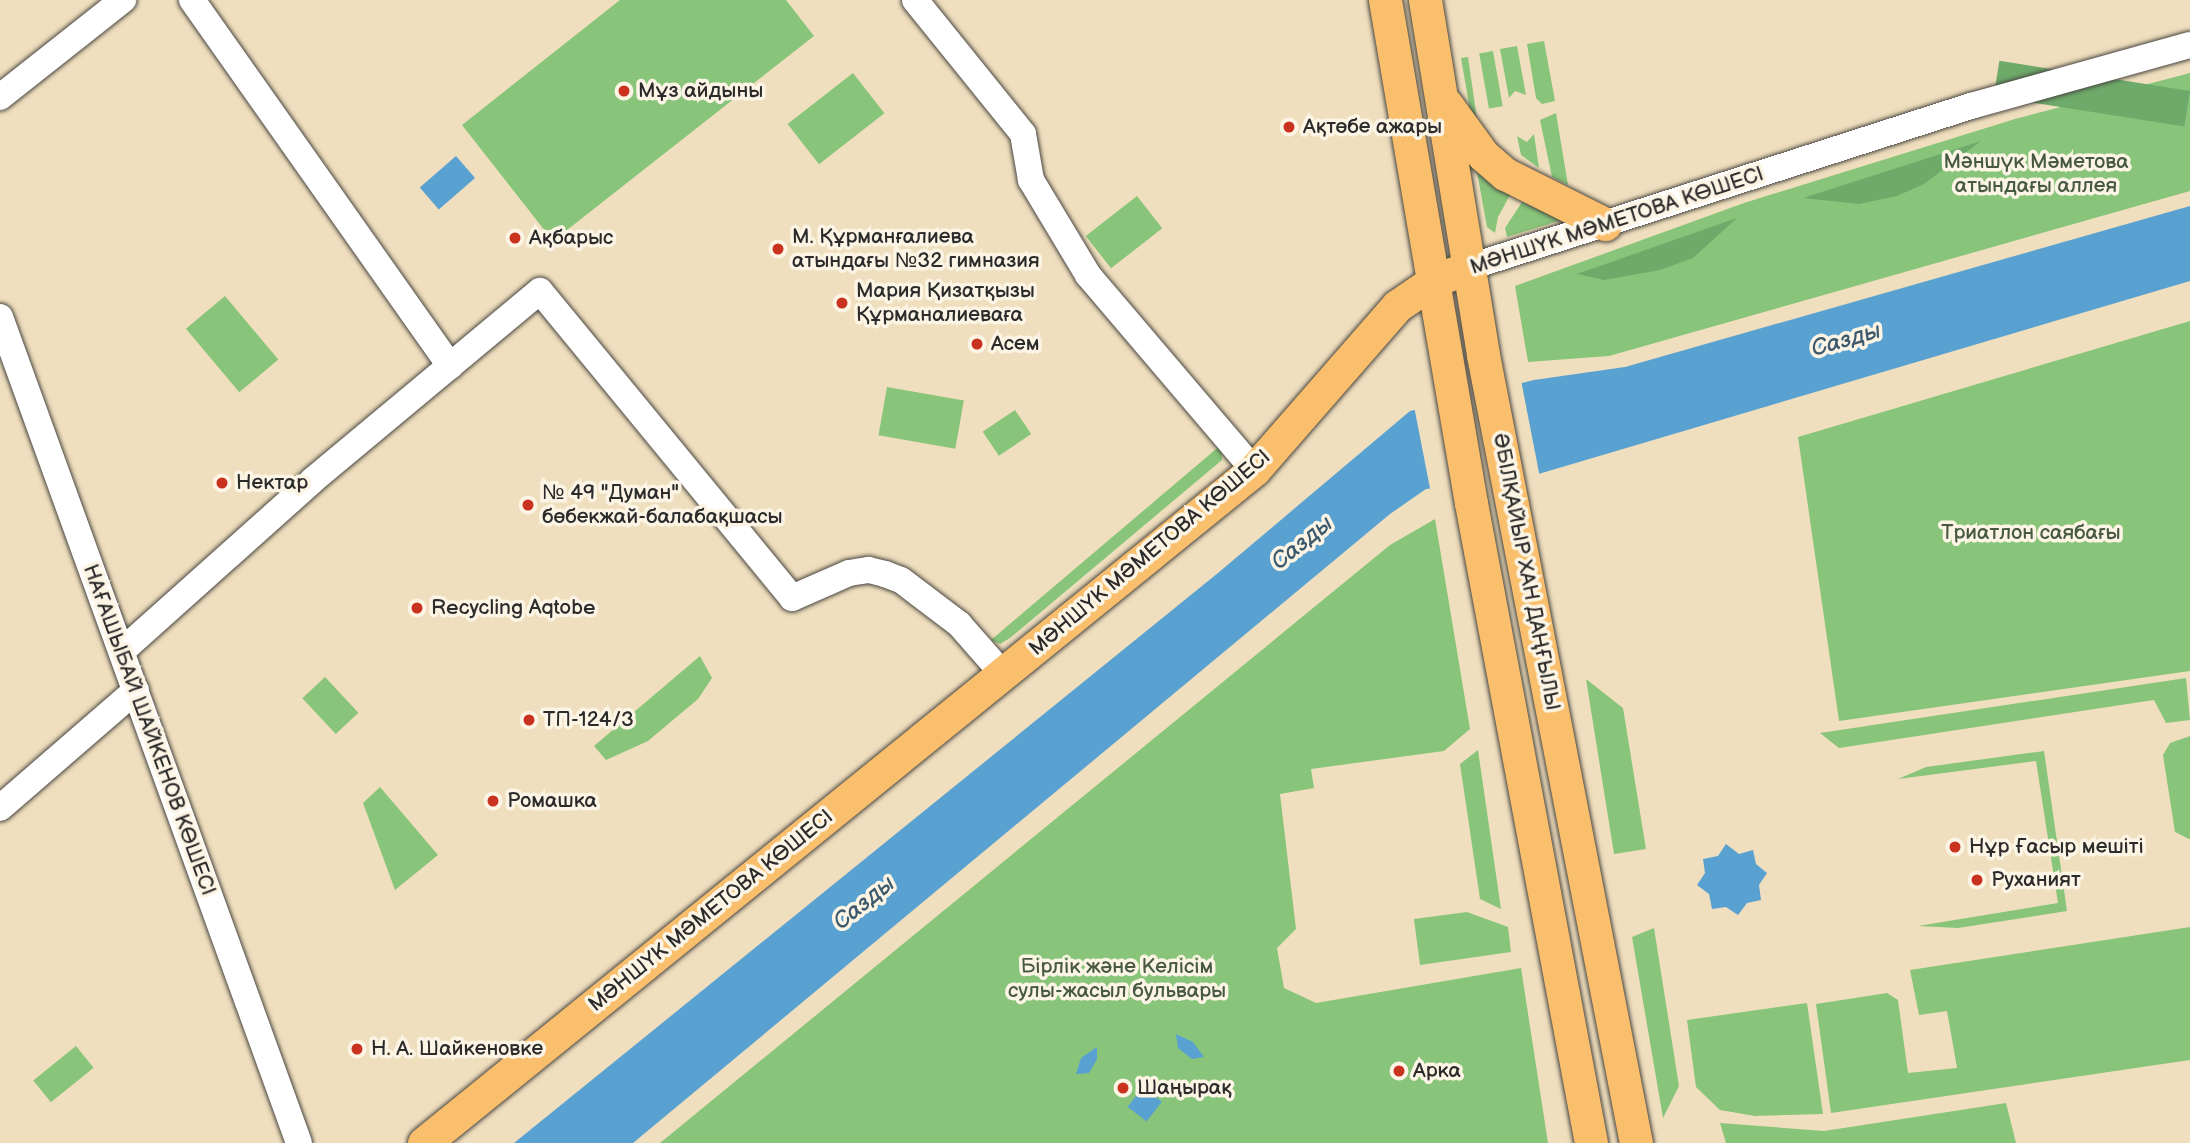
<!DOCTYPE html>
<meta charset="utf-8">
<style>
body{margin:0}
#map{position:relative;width:2190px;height:1143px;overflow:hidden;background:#f0dfbe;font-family:"Balsamiq Sans",sans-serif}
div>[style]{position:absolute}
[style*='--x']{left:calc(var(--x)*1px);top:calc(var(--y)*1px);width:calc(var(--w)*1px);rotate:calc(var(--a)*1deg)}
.green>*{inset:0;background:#88c57a;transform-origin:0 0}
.forest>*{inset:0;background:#6eaa6a;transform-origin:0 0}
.water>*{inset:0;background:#59a1d0;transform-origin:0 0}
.pier>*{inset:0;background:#f0dfbe;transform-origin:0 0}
.roads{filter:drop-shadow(0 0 2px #494641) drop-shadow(0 0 2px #494641)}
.minor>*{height:26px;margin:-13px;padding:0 13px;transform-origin:13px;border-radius:13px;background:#fff}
.major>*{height:33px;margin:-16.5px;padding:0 16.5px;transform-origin:16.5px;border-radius:16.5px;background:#f9bf6d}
.dots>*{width:19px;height:19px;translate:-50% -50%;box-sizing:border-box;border:4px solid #fcf5e5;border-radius:50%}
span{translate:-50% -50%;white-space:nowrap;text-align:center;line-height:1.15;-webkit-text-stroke:7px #fcf5e5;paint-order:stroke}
.poi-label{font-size:21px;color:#2b2b2b}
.left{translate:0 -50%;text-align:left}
.park-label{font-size:21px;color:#475943}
.street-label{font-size:21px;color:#2b2b2b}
.water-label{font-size:23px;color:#3d5a6d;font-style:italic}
</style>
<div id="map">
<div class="green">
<i style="clip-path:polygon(620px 0,786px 0,814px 36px,553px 241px,462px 125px)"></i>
<i style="clip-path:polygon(1544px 41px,1555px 101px,1542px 104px,1536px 98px,1527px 44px)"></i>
<i style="clip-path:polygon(1517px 46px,1526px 95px,1515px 91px,1509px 98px,1500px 49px)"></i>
<i style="left:1493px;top:51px;width:56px;height:14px;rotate:80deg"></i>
<i style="clip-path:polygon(1468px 57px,1478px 126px,1473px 127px,1461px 58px)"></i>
<i style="left:853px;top:73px;width:51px;height:83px;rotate:52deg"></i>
<i style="clip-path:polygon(2190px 73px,2190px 191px,1609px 356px,1528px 362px,1515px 286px,1744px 203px,2015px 119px)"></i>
<i style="clip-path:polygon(1556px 113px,1568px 185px,1552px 177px,1540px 120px)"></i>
<i style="clip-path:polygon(1534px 134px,1539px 168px,1521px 155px,1517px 136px,1527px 142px)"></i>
<i style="clip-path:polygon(1475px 161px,1510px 195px,1498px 217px,1495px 233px,1487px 227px)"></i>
<i style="left:1137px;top:196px;width:41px;height:65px;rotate:52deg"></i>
<i style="clip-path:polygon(1522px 202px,1549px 214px,1568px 218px,1507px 237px,1505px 228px)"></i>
<i style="left:225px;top:296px;width:83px;height:51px;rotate:50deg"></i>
<i style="clip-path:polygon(2190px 321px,2190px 671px,1839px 721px,1798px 437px)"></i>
<i style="left:887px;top:387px;width:78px;height:49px;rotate:10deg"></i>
<i style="left:1015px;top:410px;width:29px;height:39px;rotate:56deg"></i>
<i style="clip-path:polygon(1222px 444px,1222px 460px,1010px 638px,1000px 644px,991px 640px)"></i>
<i style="clip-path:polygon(1435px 519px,1470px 729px,1444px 751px,1311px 769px,1314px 788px,1280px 794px,1296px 929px,1277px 948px,1284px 988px,1316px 1003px,1521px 968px,1548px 1143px,660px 1143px,1390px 545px)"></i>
<i style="clip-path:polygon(700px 656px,712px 678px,698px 699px,648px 741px,606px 760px,594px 746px)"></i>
<i style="left:325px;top:677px;width:49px;height:31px;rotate:47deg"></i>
<i style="clip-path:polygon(2186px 678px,2190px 720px,2166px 723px,2154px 700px,1839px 748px,1820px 733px)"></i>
<i style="clip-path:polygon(1586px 679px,1623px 708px,1646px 849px,1614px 854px)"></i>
<i style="clip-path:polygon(2190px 736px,2190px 839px,2189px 839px,2175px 832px,2163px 755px,2170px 743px)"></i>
<i style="clip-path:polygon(1478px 750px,1501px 909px,1480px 899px,1460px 764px)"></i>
<i style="clip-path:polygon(2044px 751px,2067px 911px,1958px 928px,1918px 926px,2058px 903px,2036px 761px,1898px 779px,1926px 767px)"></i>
<i style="clip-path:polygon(380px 787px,438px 855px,395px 890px,363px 803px)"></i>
<i style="clip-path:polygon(1467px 912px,1508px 927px,1511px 952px,1420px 965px,1414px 919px)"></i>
<i style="clip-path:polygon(2190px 927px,2190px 1060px,1831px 1113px,1816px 1004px,1887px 993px,1898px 1000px,1908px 1073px,1957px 1068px,1947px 1011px,1919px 1015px,1910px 970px)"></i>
<i style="clip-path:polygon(1654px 928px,1679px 1086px,1663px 1118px,1632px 937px)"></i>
<i style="clip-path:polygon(1807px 1003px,1823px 1114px,1755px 1116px,1720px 1110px,1696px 1087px,1687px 1020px)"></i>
<i style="left:76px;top:1046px;width:28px;height:55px;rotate:51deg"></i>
<i style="clip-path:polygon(2006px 1103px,2016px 1143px,1726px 1143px,1720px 1123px,1824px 1131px)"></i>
</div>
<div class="forest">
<i style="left:2190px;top:91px;width:36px;height:193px;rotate:99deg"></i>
<i style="clip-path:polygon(1981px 141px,1924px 184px,1897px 196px,1859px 204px,1803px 198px)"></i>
<i style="clip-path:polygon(1737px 218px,1693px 258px,1660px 270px,1604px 280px,1577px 274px)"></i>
</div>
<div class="water">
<i style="left:456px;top:156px;width:29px;height:48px;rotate:49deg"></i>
<i style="clip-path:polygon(2190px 206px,2190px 281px,1525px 478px,1426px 489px,1390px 514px,633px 1143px,514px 1143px,1218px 573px,1410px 411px,1534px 380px,1625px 367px)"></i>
<i style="clip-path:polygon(1726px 844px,1739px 854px,1753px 850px,1756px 864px,1767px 873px,1759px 885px,1761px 900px,1747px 903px,1738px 915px,1726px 907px,1712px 909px,1709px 894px,1697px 885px,1705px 873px,1703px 859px,1718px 856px)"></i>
<i style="clip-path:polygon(1176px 1034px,1193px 1042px,1204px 1057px,1192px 1059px,1178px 1048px)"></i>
<i style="clip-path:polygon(1097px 1047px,1097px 1059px,1089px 1073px,1076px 1074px,1081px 1058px)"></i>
<i style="left:1143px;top:1087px;width:24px;height:25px;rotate:38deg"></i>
</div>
<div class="pier">
<i style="left:1521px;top:380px;width:99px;height:110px;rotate:79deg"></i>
</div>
<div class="roads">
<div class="minor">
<i style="--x:192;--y:0;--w:448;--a:54.8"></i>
<i style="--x:915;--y:0;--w:172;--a:51.1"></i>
<i style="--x:1023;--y:134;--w:47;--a:80.1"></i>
<i style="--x:1031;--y:180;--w:111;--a:59"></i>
<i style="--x:1088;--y:275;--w:256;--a:49.6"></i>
<i style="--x:0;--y:97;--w:157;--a:-38.3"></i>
<i style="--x:1470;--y:267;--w:526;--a:-17.82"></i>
<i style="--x:1971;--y:106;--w:227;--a:-15.6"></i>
<i style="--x:0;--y:317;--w:878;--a:70.1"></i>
<i style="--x:122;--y:651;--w:256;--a:-41.8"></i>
<i style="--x:313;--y:480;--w:295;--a:-39.8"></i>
<i style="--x:540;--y:291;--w:397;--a:50.6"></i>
<i style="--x:792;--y:598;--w:62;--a:-23.7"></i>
<i style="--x:849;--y:573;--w:20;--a:-9"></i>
<i style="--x:869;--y:570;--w:16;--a:14"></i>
<i style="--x:885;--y:574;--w:17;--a:21"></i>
<i style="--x:901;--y:580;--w:73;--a:37.2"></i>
<i style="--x:959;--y:624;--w:67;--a:48.7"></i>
<i style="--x:0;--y:808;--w:180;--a:-40.9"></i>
</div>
<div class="major">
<i style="--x:1385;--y:0;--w:510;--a:80.3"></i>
<i style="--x:1471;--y:503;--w:651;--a:79.38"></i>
<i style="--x:1425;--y:0;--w:360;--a:80.7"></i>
<i style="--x:1483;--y:355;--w:803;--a:79.01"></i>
<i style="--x:1446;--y:104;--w:63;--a:54"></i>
<i style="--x:1483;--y:155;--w:29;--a:41"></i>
<i style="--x:1505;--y:174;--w:112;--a:26.6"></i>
<i style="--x:424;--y:1143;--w:1069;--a:-39.04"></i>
<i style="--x:1254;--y:470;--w:218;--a:-48.9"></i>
<i style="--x:1397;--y:306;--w:46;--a:-34.4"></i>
<i style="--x:1435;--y:280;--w:37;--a:-20"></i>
</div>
</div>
<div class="dots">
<i style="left:624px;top:91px;background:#c8321e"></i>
<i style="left:1289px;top:127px;background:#c8321e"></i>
<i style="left:515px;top:238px;background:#c8321e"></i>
<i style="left:778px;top:249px;background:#c8321e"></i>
<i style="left:842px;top:303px;background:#c8321e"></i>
<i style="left:977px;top:344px;background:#c8321e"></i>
<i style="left:222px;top:483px;background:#c8321e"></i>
<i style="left:528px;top:505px;background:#c8321e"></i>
<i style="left:417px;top:608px;background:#c8321e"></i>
<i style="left:529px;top:720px;background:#c8321e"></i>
<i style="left:493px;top:801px;background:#c8321e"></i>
<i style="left:1955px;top:847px;background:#c8321e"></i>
<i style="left:1977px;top:880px;background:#c8321e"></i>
<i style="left:357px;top:1049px;background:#c8321e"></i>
<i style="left:1399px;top:1071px;background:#c8321e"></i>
<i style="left:1123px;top:1088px;background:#c8321e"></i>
</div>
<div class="poi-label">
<span class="left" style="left:638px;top:91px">Мұз айдыны</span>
<span class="left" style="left:1303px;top:127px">Ақтөбе ажары</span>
<span class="left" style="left:792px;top:249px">М. Құрманғалиева<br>атындағы №32 гимназия</span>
<span class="left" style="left:529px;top:238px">Ақбарыс</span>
<span class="left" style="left:856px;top:303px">Мария Қизатқызы<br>Құрманалиеваға</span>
<span class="left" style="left:991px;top:344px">Асем</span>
<span class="left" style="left:236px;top:483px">Нектар</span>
<span class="left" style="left:542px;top:505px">№ 49 "Думан"<br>бөбекжай-балабақшасы</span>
<span class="left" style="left:431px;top:608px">Recycling Aqtobe</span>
<span class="left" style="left:543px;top:720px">ТП-124/3</span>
<span class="left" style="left:507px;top:801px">Ромашка</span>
<span class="left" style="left:1969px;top:847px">Нұр Ғасыр мешіті</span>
<span class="left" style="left:1991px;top:880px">Руханият</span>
<span class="left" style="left:371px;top:1049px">Н. А. Шайкеновке</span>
<span class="left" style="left:1413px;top:1071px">Арка</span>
<span class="left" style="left:1137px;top:1088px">Шаңырақ</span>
</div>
<div class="park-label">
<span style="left:2036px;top:174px">Мәншүк Мәметова<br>атындағы аллея</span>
<span style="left:2031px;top:533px">Триатлон саябағы</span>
<span style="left:1117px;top:979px">Бірлік және Келісім<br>сулы-жасыл бульвары</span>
</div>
<div class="street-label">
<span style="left:1617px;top:221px;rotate:-18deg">МӘНШҮК МӘМЕТОВА КӨШЕСІ</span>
<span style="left:1150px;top:553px;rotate:-40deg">МӘНШҮК МӘМЕТОВА КӨШЕСІ</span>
<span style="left:1526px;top:572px;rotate:79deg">ӘБІЛҚАЙЫР ХАН ДАҢҒЫЛЫ</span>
<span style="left:149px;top:730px;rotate:70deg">НАҒАШЫБАЙ ШАЙКЕНОВ КӨШЕСІ</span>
<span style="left:711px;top:911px;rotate:-39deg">МӘНШҮК МӘМЕТОВА КӨШЕСІ</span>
</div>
<div class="water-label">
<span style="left:1846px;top:340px;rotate:-16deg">Сазды</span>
<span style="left:1302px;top:543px;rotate:-39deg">Сазды</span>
<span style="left:864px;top:903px;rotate:-39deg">Сазды</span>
</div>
</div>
